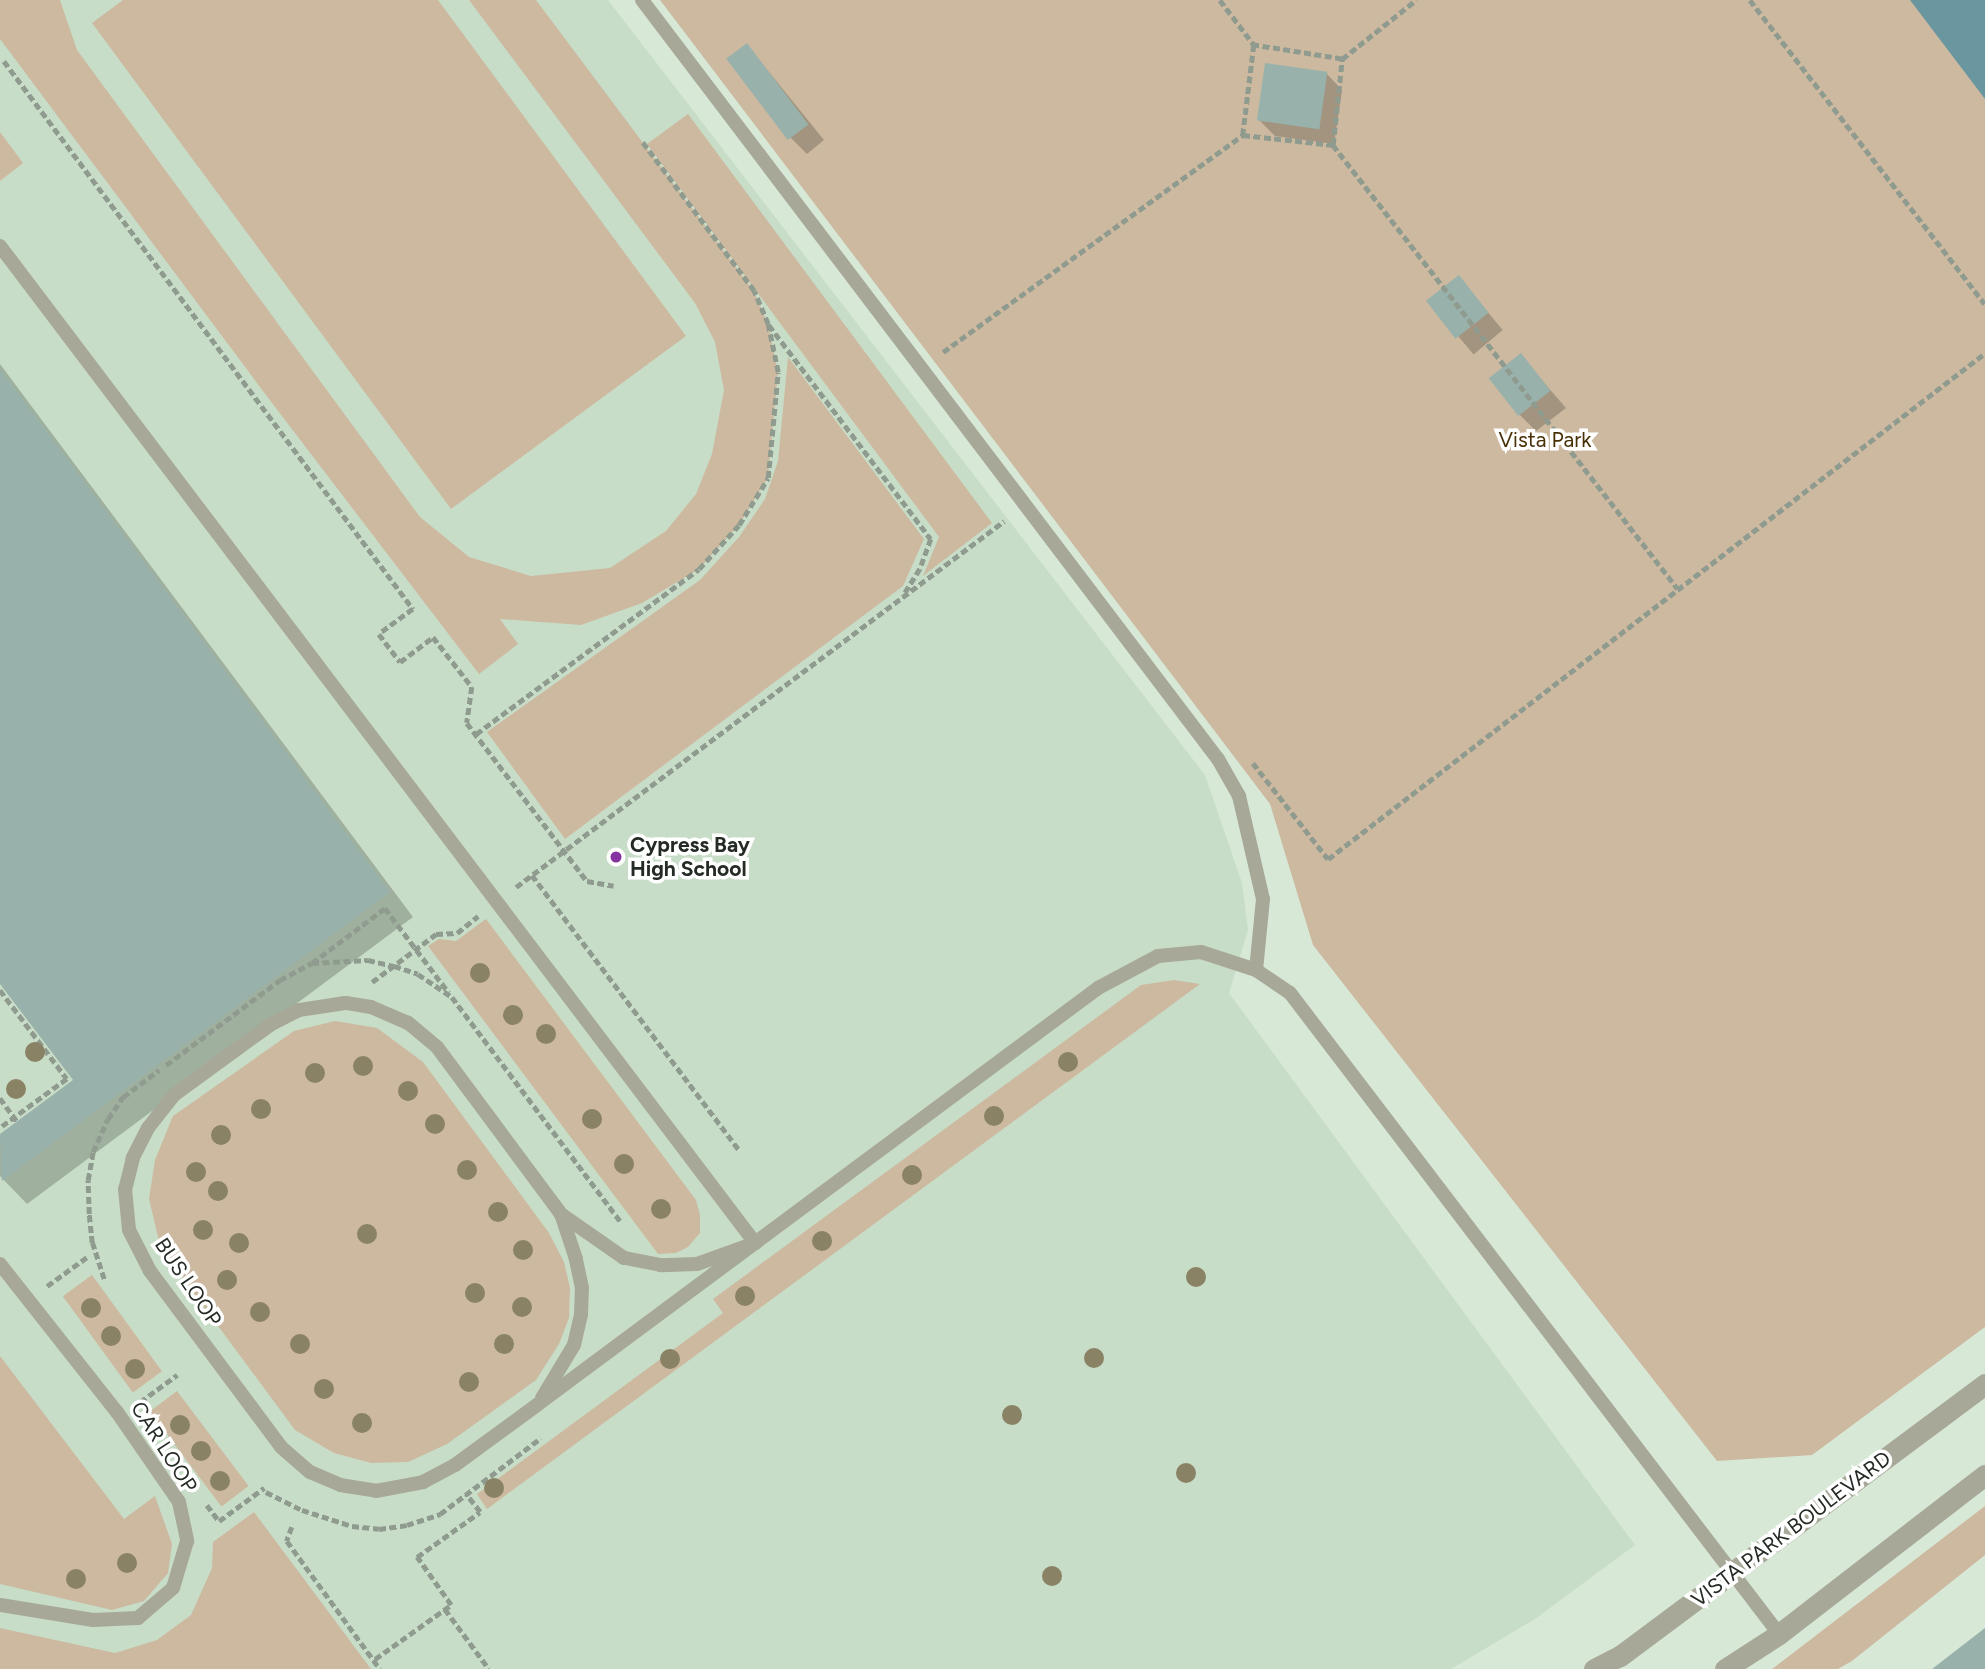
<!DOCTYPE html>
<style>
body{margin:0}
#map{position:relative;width:1985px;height:1669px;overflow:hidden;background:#d8e8d7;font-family:Figtree,sans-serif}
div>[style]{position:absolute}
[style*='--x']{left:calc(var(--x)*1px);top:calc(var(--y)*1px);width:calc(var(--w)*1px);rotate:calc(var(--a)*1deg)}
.built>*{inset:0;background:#c8ddc7}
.green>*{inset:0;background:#ccb9a0;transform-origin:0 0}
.water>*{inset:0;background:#69969f}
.shadow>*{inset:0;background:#0003;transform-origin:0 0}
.building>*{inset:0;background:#98b2ab;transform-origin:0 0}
.path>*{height:4.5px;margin-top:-2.25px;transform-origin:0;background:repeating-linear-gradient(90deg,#8f9b8e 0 7px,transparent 0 10.5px)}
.service>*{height:14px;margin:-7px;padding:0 7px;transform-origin:7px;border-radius:7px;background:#a7a898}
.minor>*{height:21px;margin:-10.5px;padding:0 10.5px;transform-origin:10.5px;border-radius:10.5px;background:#a7a898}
.trees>*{width:20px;height:20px;margin:-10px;border-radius:50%;background:#898264}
.dots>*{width:19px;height:19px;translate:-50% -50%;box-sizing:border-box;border:4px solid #fff;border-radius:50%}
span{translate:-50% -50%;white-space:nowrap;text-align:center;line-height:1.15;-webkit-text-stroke:7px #fff;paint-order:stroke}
.park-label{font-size:21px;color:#482f06}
.poi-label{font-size:21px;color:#242a24;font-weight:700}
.left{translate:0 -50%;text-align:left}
.street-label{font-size:21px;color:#242a24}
</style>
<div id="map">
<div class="built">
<i style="clip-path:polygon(0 0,608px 0,1205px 775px,1242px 883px,1248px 930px,1229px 993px,1635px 1545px,1535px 1619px,1451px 1669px,0 1669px)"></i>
</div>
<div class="green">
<i style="clip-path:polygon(0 0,60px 0,77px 50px,420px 517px,469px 557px,531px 576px,610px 568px,666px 531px,696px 494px,712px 454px,724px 390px,715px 342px,695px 303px,469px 0,536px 0,754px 291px,768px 324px,778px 372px,768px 478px,739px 525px,699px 569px,642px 603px,581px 625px,500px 619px,518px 644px,479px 674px,272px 403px,0 39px)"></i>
<i style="clip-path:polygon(123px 0,438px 0,686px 336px,451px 509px,92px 23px)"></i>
<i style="clip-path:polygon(660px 0,1985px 0,1985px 1327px,1812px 1455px,1717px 1461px,1313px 945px,1270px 804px)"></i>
<i style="clip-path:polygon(688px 114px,992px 523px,923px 576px,939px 537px,647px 144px)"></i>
<i style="clip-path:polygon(0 132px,23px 163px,0 181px)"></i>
<i style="clip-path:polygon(788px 357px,924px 539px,903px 586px,565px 839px,487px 732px,700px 580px,739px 537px,765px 499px,778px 461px)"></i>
<i style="clip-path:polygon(486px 919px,696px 1200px,700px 1215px,700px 1233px,688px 1247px,676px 1253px,658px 1254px,428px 946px,439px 939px,456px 941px)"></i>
<i style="clip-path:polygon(1174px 980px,1200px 984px,487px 1509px,477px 1494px,723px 1313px,713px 1299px,1141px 985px)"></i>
<i style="clip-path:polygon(335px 1021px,377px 1028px,423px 1062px,549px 1233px,564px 1262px,570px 1288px,569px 1318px,559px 1344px,536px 1380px,447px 1444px,408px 1462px,371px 1463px,334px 1453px,295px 1430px,170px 1261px,159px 1241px,149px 1199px,155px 1160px,173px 1116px,294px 1031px)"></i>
<i style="left:92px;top:1275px;width:119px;height:36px;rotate:54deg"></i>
<i style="clip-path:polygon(0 1356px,124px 1519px,155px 1496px,172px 1544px,168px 1573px,144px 1601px,112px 1610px,0 1584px)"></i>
<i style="left:177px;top:1391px;width:119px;height:34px;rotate:53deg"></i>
<i style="clip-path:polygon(1985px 1506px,1985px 1555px,1852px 1661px,1838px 1669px,1772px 1669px)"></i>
<i style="clip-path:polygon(254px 1512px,371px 1669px,0 1669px,0 1628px,115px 1653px,157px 1640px,191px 1615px,212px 1568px,213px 1542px)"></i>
</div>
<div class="water">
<i style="clip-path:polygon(1910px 0,1985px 0,1985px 99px)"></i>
</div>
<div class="shadow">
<i style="clip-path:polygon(747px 45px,824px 140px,807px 154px,791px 138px)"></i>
<i style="clip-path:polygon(1326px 73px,1342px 90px,1334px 144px,1275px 136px,1259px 120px)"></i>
<i style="left:1459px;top:278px;width:68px;height:38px;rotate:50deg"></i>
<i style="clip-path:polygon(1521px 356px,1566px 408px,1536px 431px,1520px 415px)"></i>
<i style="clip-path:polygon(0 364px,413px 917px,27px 1204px,0 1176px,0 1137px,75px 1081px,0 981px)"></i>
</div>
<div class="building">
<i style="left:747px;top:43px;width:102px;height:26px;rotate:53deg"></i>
<i style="left:1265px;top:63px;width:63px;height:58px;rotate:8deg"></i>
<i style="left:1459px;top:275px;width:48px;height:42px;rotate:52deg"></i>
<i style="left:1521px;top:353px;width:48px;height:41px;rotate:52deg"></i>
<i style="clip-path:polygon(0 369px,390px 892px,2px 1181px,0 1134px,73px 1080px,0 984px)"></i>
<i style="clip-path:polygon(1985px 1628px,1985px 1669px,1932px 1669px)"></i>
</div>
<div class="path">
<i style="--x:1220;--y:0;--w:56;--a:52.9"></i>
<i style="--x:1750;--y:0;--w:384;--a:52.3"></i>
<i style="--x:1342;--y:59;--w:89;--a:-171"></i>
<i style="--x:1254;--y:45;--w:91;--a:97"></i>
<i style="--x:1243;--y:135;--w:91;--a:6.3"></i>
<i style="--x:1333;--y:145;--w:86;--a:-84"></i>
<i style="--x:1342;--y:59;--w:95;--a:-38.6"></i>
<i style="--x:4;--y:61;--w:684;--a:53.26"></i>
<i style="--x:413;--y:609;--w:42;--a:143.7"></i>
<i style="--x:379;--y:634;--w:35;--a:53"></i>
<i style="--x:400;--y:662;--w:41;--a:-37.1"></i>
<i style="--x:433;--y:637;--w:63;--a:52"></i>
<i style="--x:472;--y:687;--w:36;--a:98"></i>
<i style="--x:467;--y:723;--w:198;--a:52.8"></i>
<i style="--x:587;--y:881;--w:27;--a:10"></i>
<i style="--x:1333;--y:145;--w:562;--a:52.15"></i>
<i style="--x:769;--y:325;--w:268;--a:52.9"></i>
<i style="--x:931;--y:539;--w:32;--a:110"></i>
<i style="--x:920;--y:569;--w:28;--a:122"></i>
<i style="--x:943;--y:352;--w:370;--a:-35.9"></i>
<i style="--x:476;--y:734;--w:277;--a:-36.5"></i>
<i style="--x:699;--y:569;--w:59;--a:-47.7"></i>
<i style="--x:739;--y:525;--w:55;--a:-58.3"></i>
<i style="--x:768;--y:478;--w:106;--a:-84.6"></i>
<i style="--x:778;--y:372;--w:49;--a:-101.8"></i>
<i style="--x:768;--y:324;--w:36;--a:-113"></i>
<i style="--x:754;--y:291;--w:186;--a:-126.9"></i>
<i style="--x:1253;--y:763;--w:122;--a:52"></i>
<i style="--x:1328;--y:859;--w:829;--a:-37.6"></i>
<i style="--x:532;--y:875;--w:344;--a:53"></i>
<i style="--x:516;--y:887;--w:610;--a:-36.87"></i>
<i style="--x:312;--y:963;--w:91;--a:-37"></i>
<i style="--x:385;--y:908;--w:106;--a:53"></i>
<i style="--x:372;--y:982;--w:80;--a:-36.9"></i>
<i style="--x:436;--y:934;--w:21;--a:-3"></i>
<i style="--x:457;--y:933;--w:27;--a:-39"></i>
<i style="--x:0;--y:990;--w:111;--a:53"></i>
<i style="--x:67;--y:1079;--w:83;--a:143.8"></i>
<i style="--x:166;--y:1065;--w:142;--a:-36.7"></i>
<i style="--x:280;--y:980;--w:36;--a:-28"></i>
<i style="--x:312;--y:963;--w:56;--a:-3.1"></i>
<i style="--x:368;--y:960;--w:27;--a:13"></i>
<i style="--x:394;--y:966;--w:25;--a:18"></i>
<i style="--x:418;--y:974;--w:41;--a:34.1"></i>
<i style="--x:452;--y:997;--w:280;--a:53.1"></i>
<i style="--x:0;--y:1098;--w:29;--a:54"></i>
<i style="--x:104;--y:1279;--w:38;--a:-108"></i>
<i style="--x:92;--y:1243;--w:29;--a:-96"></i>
<i style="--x:89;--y:1214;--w:34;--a:-92"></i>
<i style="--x:88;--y:1180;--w:28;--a:-80"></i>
<i style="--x:93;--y:1152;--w:36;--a:-66"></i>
<i style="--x:108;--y:1119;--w:27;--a:-56"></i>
<i style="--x:123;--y:1097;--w:45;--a:-36.9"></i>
<i style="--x:47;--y:1286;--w:49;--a:-35.9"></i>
<i style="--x:140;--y:1402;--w:46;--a:-36.1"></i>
<i style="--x:266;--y:1492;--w:40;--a:26.6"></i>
<i style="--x:302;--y:1510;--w:52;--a:17.7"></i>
<i style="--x:352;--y:1526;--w:27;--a:6"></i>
<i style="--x:379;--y:1529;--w:28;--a:-8"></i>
<i style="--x:407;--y:1525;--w:35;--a:-18"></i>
<i style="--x:440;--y:1514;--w:126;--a:-37"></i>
<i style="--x:207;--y:1505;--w:20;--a:53"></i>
<i style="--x:219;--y:1521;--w:56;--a:-36.3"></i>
<i style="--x:292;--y:1527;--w:15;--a:110"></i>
<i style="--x:287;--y:1541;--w:158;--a:54"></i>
<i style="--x:445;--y:1609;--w:74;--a:53.7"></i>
<i style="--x:375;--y:1659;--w:93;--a:-35.4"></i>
<i style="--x:451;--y:1605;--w:59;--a:-125.3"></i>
<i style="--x:417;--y:1557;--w:77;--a:-35.5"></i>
<i style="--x:480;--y:1512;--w:23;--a:-128"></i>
</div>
<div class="service">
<i style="--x:642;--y:0;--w:953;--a:52.81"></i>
<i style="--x:1218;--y:759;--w:43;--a:60.4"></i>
<i style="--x:1239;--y:796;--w:106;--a:76.9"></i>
<i style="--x:1263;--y:899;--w:71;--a:95.6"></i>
<i style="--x:1256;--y:970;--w:41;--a:34.1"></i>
<i style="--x:1290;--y:993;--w:806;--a:52.66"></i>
<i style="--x:0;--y:246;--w:1251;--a:52.86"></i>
<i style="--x:755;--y:1243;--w:62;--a:160.1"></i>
<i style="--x:697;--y:1264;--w:36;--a:178"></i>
<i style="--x:661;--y:1265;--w:38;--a:-169"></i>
<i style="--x:624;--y:1258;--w:77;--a:-145.1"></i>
<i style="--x:561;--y:1214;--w:208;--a:-126.6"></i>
<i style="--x:437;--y:1047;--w:38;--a:-140"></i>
<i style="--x:408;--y:1023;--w:40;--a:-156.6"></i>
<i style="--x:371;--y:1007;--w:26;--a:-171"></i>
<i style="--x:345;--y:1003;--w:47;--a:171.3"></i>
<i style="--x:299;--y:1010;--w:33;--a:153"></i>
<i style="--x:270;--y:1025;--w:119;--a:143.9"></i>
<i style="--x:174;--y:1095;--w:42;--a:128.2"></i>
<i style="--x:148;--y:1128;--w:34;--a:117"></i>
<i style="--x:133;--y:1158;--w:32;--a:104"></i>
<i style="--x:125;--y:1189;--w:41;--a:84.4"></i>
<i style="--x:129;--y:1230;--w:46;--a:62.9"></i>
<i style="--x:150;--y:1271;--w:219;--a:53.3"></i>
<i style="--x:281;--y:1447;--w:38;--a:41"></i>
<i style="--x:310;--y:1472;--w:33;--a:23"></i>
<i style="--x:340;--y:1485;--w:36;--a:9"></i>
<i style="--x:376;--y:1491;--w:48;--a:-10.8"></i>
<i style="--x:423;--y:1482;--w:36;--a:-28"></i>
<i style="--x:455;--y:1465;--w:102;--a:-36.2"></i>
<i style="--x:537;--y:1405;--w:699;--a:-36.62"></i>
<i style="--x:1098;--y:988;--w:68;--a:-28.1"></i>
<i style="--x:1158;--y:956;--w:43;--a:-5.3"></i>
<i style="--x:1201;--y:952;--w:58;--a:18.1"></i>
<i style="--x:0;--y:1264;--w:189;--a:51.7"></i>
<i style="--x:117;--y:1412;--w:109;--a:55.4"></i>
<i style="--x:179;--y:1502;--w:40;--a:78"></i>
<i style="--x:187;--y:1541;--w:49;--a:106.6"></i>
<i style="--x:173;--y:1588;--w:46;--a:139.4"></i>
<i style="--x:138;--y:1618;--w:45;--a:177.5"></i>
<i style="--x:93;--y:1620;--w:94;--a:-170.8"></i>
<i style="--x:542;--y:1398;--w:62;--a:-58.9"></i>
<i style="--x:574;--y:1345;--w:31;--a:-77"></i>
<i style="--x:581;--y:1315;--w:27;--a:-88"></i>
<i style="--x:582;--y:1288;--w:30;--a:-102"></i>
<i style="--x:576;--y:1259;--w:47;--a:-108.4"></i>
</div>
<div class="minor">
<i style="--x:1594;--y:1669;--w:29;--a:-27"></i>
<i style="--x:1620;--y:1656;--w:455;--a:-36.7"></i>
<i style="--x:1725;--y:1669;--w:64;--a:-32.9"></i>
<i style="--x:1779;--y:1634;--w:260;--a:-37.7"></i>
</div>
<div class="trees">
<i style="left:480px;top:973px"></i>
<i style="left:513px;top:1015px"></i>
<i style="left:546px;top:1034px"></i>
<i style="left:35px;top:1052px"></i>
<i style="left:1068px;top:1062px"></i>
<i style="left:363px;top:1066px"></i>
<i style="left:315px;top:1073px"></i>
<i style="left:16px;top:1089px"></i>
<i style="left:408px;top:1091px"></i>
<i style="left:261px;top:1109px"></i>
<i style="left:994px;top:1116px"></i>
<i style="left:592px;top:1119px"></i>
<i style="left:435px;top:1124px"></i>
<i style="left:221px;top:1135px"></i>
<i style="left:624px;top:1164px"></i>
<i style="left:467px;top:1170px"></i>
<i style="left:196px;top:1172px"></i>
<i style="left:912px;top:1175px"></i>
<i style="left:218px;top:1191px"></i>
<i style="left:661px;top:1209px"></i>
<i style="left:498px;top:1212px"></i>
<i style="left:203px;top:1230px"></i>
<i style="left:367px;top:1234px"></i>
<i style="left:822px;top:1241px"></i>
<i style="left:239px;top:1243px"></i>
<i style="left:523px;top:1250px"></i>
<i style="left:1196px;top:1277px"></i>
<i style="left:227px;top:1280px"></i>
<i style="left:475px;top:1293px"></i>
<i style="left:745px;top:1296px"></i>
<i style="left:522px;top:1307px"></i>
<i style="left:91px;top:1308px"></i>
<i style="left:260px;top:1312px"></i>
<i style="left:111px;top:1336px"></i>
<i style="left:300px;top:1344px"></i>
<i style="left:504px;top:1344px"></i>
<i style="left:1094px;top:1358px"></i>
<i style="left:670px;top:1359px"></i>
<i style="left:135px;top:1369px"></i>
<i style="left:469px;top:1382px"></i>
<i style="left:324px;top:1389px"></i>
<i style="left:1012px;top:1415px"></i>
<i style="left:362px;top:1423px"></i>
<i style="left:180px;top:1425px"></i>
<i style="left:201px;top:1451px"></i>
<i style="left:1186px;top:1473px"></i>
<i style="left:220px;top:1481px"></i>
<i style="left:494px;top:1488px"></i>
<i style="left:127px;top:1563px"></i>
<i style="left:1052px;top:1576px"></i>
<i style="left:76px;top:1579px"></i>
</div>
<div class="dots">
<i style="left:616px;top:857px;background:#8631a0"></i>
</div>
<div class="park-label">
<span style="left:1545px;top:440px">Vista Park</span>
</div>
<div class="poi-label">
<span class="left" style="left:630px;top:857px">Cypress Bay<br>High School</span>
</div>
<div class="street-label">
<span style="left:188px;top:1282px;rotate:56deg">BUS LOOP</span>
<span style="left:164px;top:1447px;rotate:57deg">CAR LOOP</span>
<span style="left:1791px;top:1529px;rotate:-37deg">VISTA PARK BOULEVARD</span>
</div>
</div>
